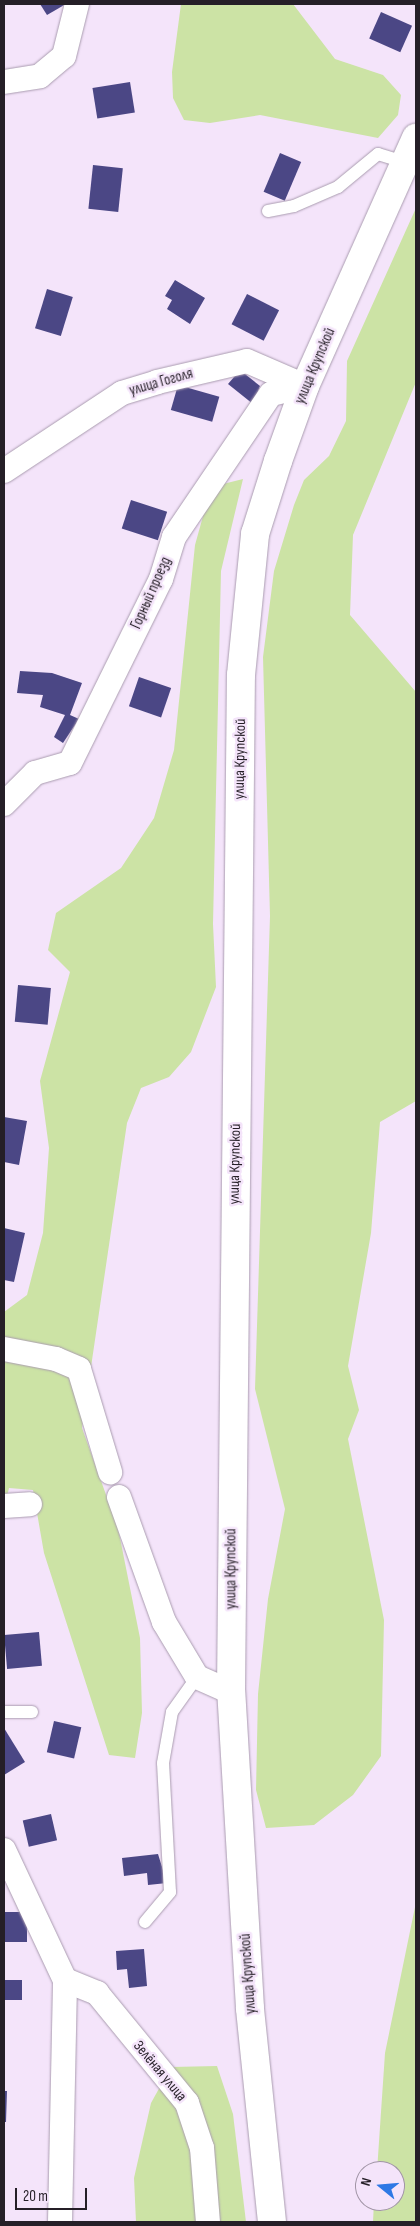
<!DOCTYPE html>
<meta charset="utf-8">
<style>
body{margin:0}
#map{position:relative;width:420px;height:2226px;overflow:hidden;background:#f4e4fa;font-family:"Sofia Sans Condensed",sans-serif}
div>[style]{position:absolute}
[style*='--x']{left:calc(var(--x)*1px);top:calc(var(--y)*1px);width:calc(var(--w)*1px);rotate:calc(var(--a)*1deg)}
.green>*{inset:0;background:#cce3a5}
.building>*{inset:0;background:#4b4785;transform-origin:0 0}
.roads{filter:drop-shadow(0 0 1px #aa9cb0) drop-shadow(0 0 1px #aa9cb0)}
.service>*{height:12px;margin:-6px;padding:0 6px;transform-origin:6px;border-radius:6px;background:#fff}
.minor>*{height:24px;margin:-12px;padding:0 12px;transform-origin:12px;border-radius:12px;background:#fff}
.tertiary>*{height:28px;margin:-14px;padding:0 14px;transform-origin:14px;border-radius:14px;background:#fff}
span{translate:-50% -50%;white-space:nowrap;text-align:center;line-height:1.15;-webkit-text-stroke:5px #f4e4fa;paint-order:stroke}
.street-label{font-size:15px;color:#251f27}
.frame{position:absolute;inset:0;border:5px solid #251f27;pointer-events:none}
.north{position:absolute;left:355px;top:2161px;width:50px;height:50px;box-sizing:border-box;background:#f4e4fa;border:1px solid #a195a6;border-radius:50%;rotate:287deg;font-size:14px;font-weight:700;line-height:20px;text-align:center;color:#251f27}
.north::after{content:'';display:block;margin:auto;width:18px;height:22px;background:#2e79e5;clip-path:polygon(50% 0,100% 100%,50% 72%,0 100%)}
.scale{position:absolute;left:15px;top:2188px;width:72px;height:22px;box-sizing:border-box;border:2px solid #251f27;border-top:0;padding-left:6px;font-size:15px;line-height:18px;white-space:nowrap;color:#251f27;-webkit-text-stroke:4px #f4e4fa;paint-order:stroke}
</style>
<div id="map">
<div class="green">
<i style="clip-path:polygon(181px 4px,293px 4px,335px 59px,383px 75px,401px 95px,398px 115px,378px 138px,260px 115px,210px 123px,184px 120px,173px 98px,172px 72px)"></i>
<i style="clip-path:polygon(416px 208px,416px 382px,353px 535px,350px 615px,416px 692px,416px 1101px,380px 1122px,371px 1233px,348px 1366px,359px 1410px,348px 1439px,384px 1620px,381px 1756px,353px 1795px,314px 1825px,266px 1828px,256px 1790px,258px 1694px,268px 1599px,285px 1509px,255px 1389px,270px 916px,263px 657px,274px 571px,294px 505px,304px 480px,329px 456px,346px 421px,347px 361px)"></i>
<i style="clip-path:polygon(243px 479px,221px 571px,213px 924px,216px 987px,191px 1052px,169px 1077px,141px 1088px,127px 1123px,82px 1428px,118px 1528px,140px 1638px,142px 1713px,135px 1758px,109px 1755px,44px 1553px,33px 1490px,9px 1488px,4px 1509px,4px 1312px,27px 1295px,43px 1233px,49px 1148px,40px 1081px,70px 972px,48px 950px,56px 913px,121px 868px,154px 818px,174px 750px,195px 545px,205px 509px,219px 485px)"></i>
<i style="clip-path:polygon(416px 1759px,416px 2222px,373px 2222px,374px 2201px,395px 2201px,395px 2171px,377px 2171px,385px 2053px,415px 1907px)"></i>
<i style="clip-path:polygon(217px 2066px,233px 2114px,246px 2222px,136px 2222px,134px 2178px,151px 2103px,171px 2067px)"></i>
</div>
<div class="building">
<i style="clip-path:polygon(40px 4px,66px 4px,47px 15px)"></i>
<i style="left:381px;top:12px;width:34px;height:29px;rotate:24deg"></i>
<i style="left:130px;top:82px;width:31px;height:38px;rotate:81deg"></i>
<i style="left:280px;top:153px;width:23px;height:42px;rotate:23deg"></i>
<i style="left:93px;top:165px;width:30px;height:44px;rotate:6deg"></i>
<i style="clip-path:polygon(175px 280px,205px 298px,190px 324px,167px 309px,172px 300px,165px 296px)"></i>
<i style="left:47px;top:289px;width:27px;height:41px;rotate:17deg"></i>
<i style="left:247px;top:294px;width:36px;height:34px;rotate:27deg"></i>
<i style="clip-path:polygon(240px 370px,260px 386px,253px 404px,228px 384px)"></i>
<i style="left:178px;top:385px;width:43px;height:26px;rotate:16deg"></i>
<i style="left:131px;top:500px;width:38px;height:30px;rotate:18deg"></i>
<i style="clip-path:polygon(20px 671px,52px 673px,82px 683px,70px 715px,79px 719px,63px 743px,54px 737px,65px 715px,40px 707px,43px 695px,17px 693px)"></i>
<i style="left:139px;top:677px;width:34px;height:31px;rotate:19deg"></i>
<i style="left:18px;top:985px;width:33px;height:37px;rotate:5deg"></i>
<i style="clip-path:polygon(4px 1117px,27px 1121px,19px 1165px,4px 1162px)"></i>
<i style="clip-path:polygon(4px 1228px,25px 1233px,14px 1282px,4px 1280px)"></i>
<i style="left:39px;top:1632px;width:34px;height:35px;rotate:85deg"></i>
<i style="left:54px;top:1721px;width:28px;height:32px;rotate:13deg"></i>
<i style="clip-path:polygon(4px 1728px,25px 1762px,4px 1775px)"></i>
<i style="left:51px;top:1814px;width:27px;height:29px;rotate:77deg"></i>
<i style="clip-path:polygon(158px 1854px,167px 1883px,148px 1885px,147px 1873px,124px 1876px,122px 1858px)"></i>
<i style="left:4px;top:1912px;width:23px;height:30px"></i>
<i style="clip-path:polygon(144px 1949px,147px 1986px,129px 1988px,127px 1969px,117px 1970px,116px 1951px)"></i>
<i style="left:4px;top:1980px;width:18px;height:20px"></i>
<i style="clip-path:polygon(4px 2091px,7px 2091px,6px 2122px,4px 2122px)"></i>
</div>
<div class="roads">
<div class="service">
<i style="--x:268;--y:211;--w:26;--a:-11"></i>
<i style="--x:294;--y:206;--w:48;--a:-23.4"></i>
<i style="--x:338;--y:187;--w:52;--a:-39.5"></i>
<i style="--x:378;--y:154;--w:28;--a:17"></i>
<i style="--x:4;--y:1712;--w:28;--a:0"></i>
<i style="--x:145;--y:1922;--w:39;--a:-50"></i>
<i style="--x:170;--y:1892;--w:129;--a:-93.1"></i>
<i style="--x:163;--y:1763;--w:52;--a:-80"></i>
<i style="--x:172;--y:1712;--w:43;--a:-54.5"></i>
</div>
<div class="minor">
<i style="--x:4;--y:82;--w:36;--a:-9"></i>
<i style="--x:40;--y:76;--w:31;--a:-40"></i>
<i style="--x:64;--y:56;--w:54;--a:-76"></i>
<i style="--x:4;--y:471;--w:141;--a:-33.5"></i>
<i style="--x:122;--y:393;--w:37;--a:-17"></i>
<i style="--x:157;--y:382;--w:92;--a:-13.1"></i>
<i style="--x:247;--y:361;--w:63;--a:23.3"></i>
<i style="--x:4;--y:804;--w:44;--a:-45"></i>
<i style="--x:35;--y:773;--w:36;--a:-16"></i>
<i style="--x:70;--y:763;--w:205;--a:-63.7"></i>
<i style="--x:161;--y:579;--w:44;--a:-72.8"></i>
<i style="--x:174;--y:537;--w:173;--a:-55.9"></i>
<i style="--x:271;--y:394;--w:35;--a:-13"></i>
<i style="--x:4;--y:1349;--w:53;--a:10.9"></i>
<i style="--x:56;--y:1359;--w:25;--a:23"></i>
<i style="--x:79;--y:1369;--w:108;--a:73.2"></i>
<i style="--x:119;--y:1497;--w:133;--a:70.2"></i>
<i style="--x:164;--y:1622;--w:64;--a:59"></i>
<i style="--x:197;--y:1677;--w:37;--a:24"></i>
<i style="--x:4;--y:1506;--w:26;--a:-4"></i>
<i style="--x:4;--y:1850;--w:144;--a:64.9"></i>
<i style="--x:65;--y:1980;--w:35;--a:22"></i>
<i style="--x:97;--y:1993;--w:142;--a:50.7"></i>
<i style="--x:187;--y:2103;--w:47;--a:71.6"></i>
<i style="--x:202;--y:2148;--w:74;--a:85.4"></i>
<i style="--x:60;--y:2222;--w:242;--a:-88.8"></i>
</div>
<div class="tertiary">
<i style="--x:272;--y:2222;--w:215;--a:-95.9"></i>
<i style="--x:250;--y:2008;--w:317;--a:-93.4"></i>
<i style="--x:231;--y:1692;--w:1017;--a:-89.44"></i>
<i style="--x:241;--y:675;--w:142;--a:-84.3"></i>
<i style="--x:255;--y:534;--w:77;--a:-72.5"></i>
<i style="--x:278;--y:461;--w:80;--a:-70.2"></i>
<i style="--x:305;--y:386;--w:272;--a:-65.9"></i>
</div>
</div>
<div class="street-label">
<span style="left:315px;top:366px;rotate:-67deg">улица Крупской</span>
<span style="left:161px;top:382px;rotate:-16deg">улица Гоголя</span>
<span style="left:151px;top:593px;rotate:-66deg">Горный проезд</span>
<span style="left:240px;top:759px;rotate:-89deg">улица Крупской</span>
<span style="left:235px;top:1164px;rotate:-89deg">улица Крупской</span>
<span style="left:231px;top:1569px;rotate:-90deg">улица Крупской</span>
<span style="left:248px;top:1974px;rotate:-94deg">улица Крупской</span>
<span style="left:160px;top:2071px;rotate:50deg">Зелёная улица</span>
</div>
<div class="frame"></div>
<div class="north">N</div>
<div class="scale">20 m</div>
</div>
